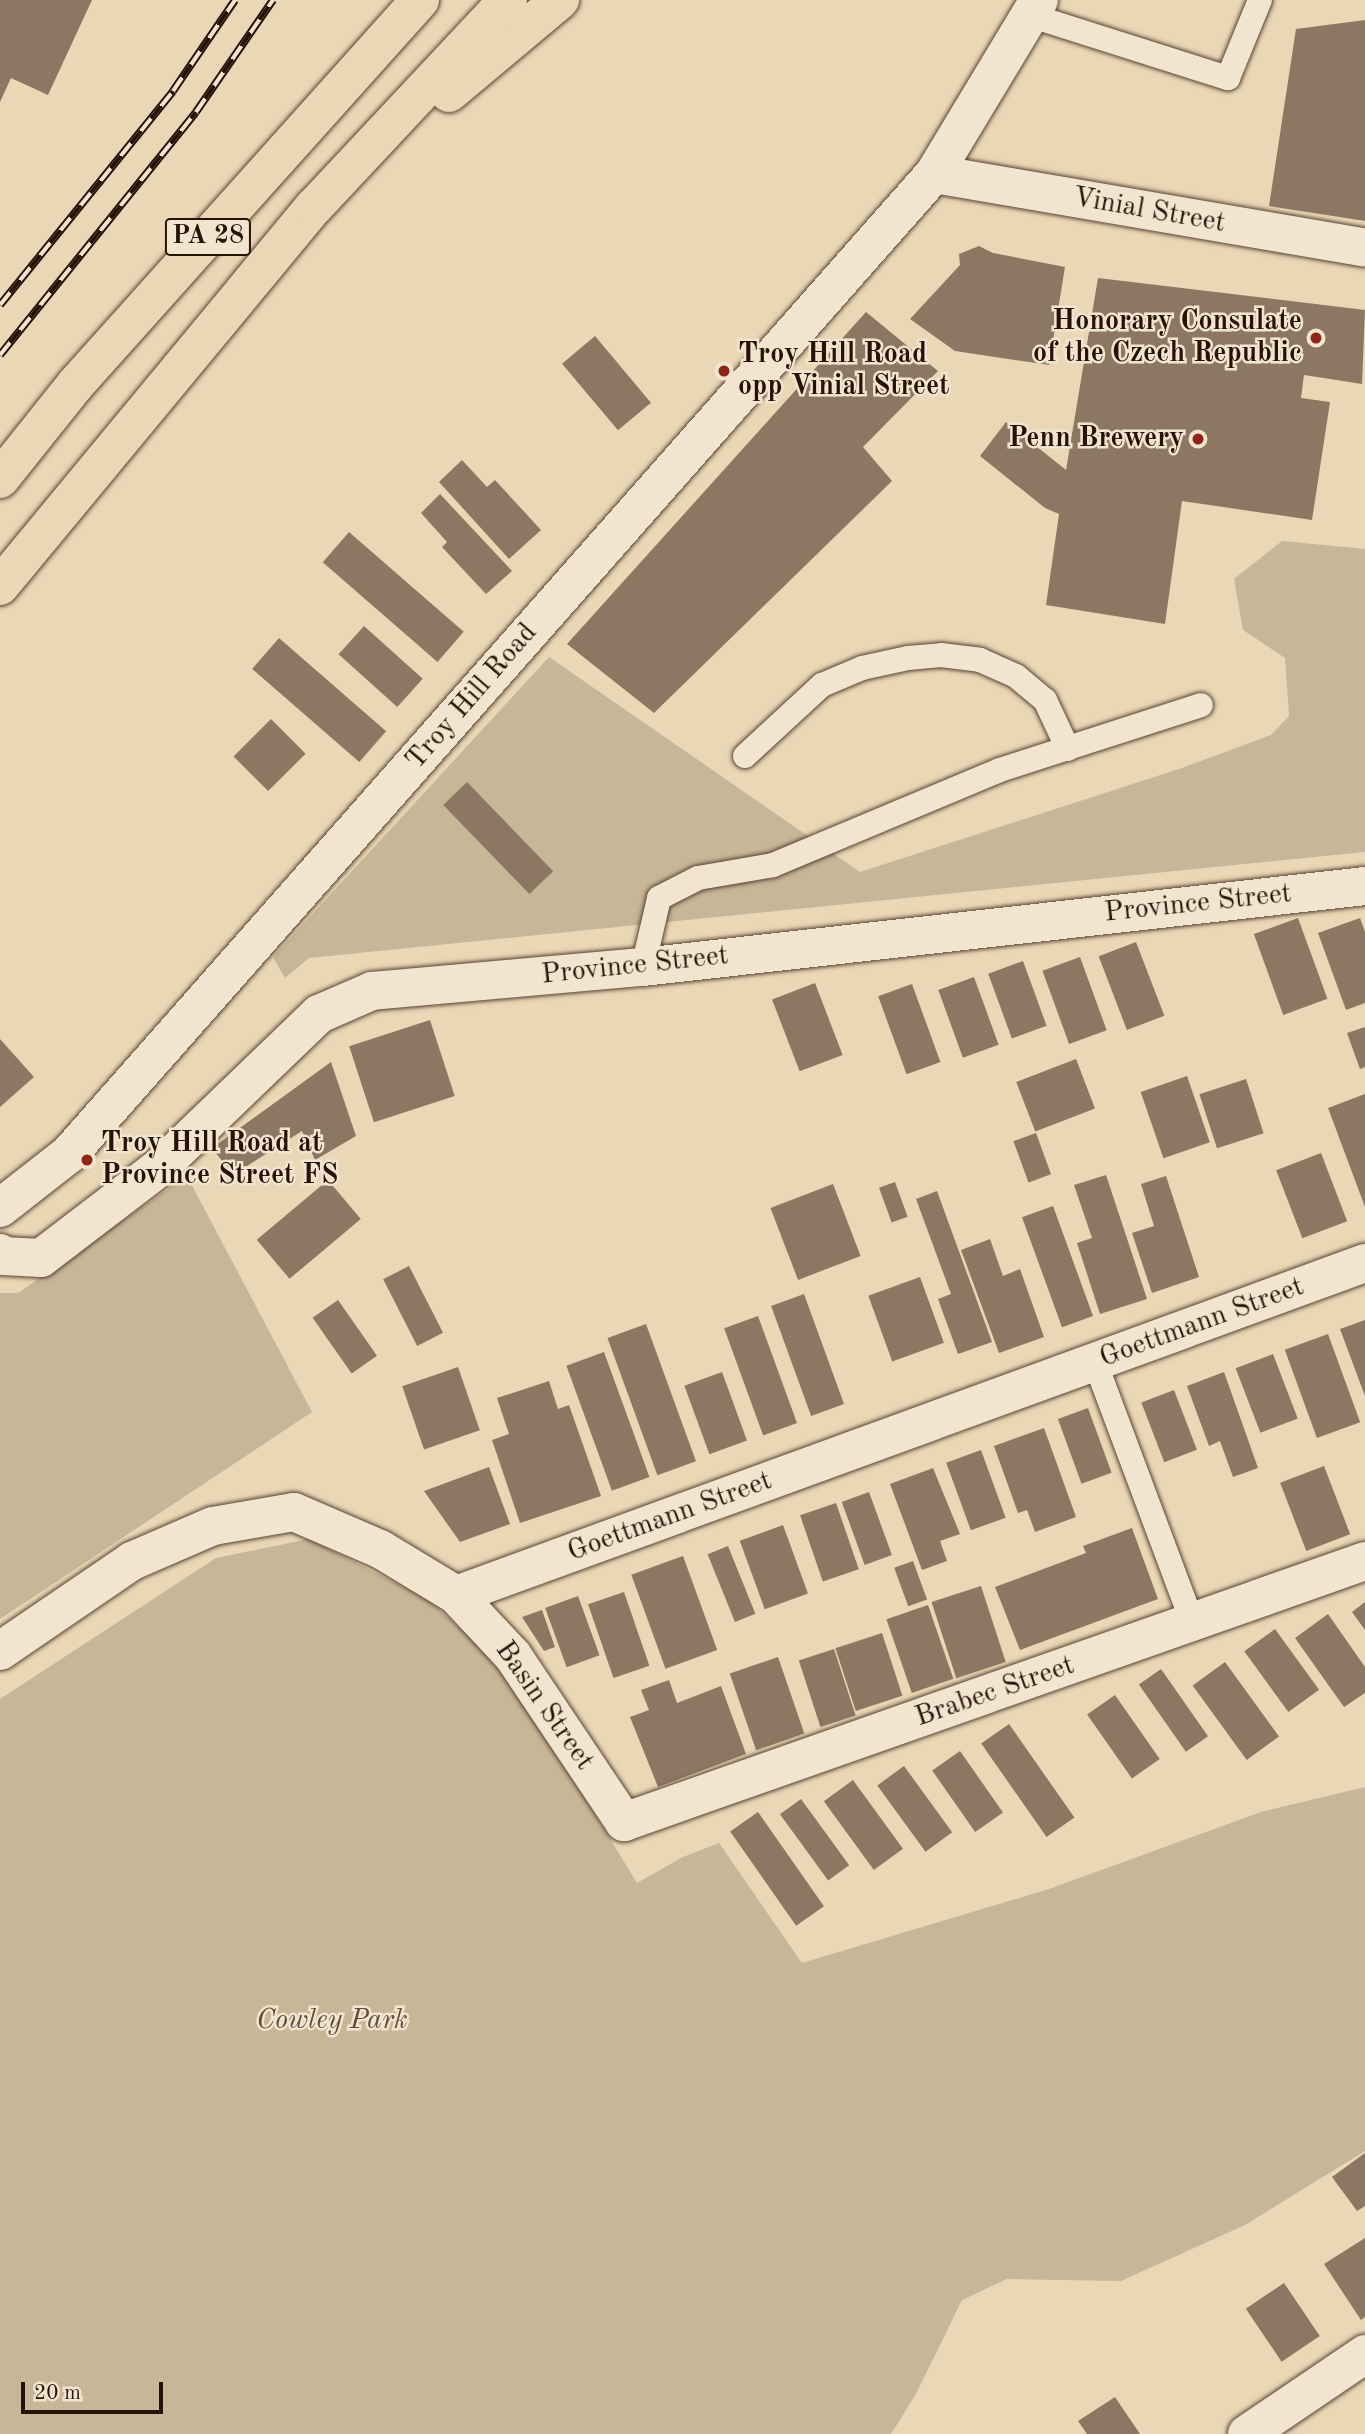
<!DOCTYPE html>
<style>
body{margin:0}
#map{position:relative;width:1365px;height:2434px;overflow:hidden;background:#e9d7b5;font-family:"Old Standard TT",serif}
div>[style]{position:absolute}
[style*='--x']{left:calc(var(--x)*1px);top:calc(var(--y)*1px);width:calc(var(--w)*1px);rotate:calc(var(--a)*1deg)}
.green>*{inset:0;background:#c8b698}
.building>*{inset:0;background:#8c7862;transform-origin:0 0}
.roads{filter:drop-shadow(0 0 2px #584333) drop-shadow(0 0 2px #584333)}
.lane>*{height:24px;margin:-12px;padding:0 12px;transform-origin:12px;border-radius:12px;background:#f1e5cf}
.street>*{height:38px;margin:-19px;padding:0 19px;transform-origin:19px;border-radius:19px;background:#f1e5cf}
.secondary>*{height:38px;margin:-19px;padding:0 19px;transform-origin:19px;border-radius:19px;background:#f1e5cf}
.highway>*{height:38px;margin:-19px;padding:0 19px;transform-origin:19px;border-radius:19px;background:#e9d7b5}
.rail>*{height:8px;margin-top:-4px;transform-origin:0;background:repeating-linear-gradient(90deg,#f1e5cf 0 16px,#271208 0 32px);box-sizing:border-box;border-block:2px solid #271208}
.dots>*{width:19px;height:19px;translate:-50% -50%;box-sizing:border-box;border:4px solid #f1e5cf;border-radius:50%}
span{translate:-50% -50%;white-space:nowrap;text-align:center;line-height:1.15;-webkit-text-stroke:5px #f1e5cf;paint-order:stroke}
.shield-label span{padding:2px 5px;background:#f1e5cf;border:2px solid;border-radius:5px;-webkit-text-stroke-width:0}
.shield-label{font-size:26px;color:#271208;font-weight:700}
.street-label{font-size:28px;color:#271208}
.poi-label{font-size:28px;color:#271208;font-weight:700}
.right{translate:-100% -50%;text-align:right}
.left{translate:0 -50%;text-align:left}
.park-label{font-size:28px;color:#5f4b3a;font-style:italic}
.scale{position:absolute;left:21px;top:2382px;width:142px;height:32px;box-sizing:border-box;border:4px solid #271208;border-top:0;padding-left:9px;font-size:21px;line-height:24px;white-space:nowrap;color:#271208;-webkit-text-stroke:5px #f1e5cf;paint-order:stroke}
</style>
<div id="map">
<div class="green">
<i style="clip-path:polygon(1282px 541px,1365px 549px,1365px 852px,309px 958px,285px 978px,273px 957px,549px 657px,860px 872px,1179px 769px,1271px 735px,1289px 716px,1285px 658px,1243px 630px,1234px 579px)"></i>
<i style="clip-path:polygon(187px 1176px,312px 1412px,0 1619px,0 1293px,18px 1293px)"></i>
<i style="clip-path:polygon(309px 1539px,427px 1599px,507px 1670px,637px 1883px,683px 1857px,719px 1843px,802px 1963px,1049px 1889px,1261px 1812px,1365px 1787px,1365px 2151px,1245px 2225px,1121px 2281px,1007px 2279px,962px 2300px,916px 2394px,891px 2434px,0 2434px,0 1699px,216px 1558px)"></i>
</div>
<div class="building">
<i style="clip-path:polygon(0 0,92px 0,48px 95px,11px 78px,0 102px)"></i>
<i style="clip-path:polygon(1365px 20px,1365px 221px,1269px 206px,1296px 29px)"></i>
<i style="clip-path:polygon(979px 246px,993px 253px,1065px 267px,1049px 365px,955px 351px,910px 319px,960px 265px,959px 254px)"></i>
<i style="clip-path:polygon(1098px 278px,1365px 310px,1362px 384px,1304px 375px,1301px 398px,1330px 402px,1312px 520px,1182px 501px,1165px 624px,1046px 605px,1059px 514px,1045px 508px,980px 456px,1006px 422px,1066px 470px)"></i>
<i style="clip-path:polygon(866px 312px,938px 371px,863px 447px,892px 481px,654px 713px,567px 644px)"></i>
<i style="left:595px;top:336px;width:87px;height:43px;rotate:50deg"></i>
<i style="clip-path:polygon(462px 460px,487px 487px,495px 480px,541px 530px,509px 559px,439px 482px)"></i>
<i style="clip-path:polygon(440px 494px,512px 571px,486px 594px,442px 547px,447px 542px,421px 513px)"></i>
<i style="left:349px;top:532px;width:152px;height:40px;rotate:41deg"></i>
<i style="left:364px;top:626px;width:79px;height:38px;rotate:42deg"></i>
<i style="left:279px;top:638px;width:142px;height:41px;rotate:41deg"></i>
<i style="left:271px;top:719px;width:49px;height:53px;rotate:45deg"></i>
<i style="left:467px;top:782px;width:124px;height:33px;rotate:46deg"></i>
<i style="left:1298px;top:918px;width:86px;height:47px;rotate:70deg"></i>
<i style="clip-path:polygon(1360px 918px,1365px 932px,1365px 1003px,1346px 1010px,1318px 933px)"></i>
<i style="left:1136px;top:942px;width:79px;height:40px;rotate:69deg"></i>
<i style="left:1080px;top:957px;width:78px;height:40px;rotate:70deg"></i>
<i style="left:1023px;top:961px;width:69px;height:37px;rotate:70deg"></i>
<i style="left:974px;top:977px;width:72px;height:38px;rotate:70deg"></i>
<i style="left:815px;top:983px;width:77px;height:46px;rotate:69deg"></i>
<i style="left:912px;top:984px;width:83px;height:36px;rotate:70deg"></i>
<i style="left:430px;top:1020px;width:80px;height:85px;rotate:72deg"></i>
<i style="clip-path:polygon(1365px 1027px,1365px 1067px,1360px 1069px,1347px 1033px)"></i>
<i style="clip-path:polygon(0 1039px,34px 1077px,0 1107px)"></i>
<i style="left:1076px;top:1059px;width:53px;height:64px;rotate:69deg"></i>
<i style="clip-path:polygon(331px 1062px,356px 1136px,315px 1160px,302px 1131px,233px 1175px,212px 1148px)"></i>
<i style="left:1187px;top:1076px;width:70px;height:49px;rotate:71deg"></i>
<i style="left:1246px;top:1079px;width:57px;height:49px;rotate:72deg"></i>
<i style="clip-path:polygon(1365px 1094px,1365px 1207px,1328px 1108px)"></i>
<i style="left:1036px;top:1133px;width:44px;height:24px;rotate:70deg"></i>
<i style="left:1321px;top:1153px;width:73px;height:48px;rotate:69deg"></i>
<i style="clip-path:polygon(1106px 1175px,1147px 1299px,1100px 1314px,1077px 1243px,1092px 1238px,1074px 1185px)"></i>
<i style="clip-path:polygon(1166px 1176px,1199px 1277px,1152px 1293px,1132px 1233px,1154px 1226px,1141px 1184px)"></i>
<i style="left:328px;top:1180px;width:51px;height:93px;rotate:50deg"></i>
<i style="left:895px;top:1182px;width:37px;height:17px;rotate:70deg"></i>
<i style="left:833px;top:1184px;width:77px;height:67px;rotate:69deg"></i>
<i style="clip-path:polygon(937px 1191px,992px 1342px,958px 1354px,938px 1299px,951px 1294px,916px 1199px)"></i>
<i style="left:1053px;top:1206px;width:117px;height:33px;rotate:70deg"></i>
<i style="clip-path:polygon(990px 1239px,1003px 1276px,1020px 1269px,1044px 1337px,999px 1353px,961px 1250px)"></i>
<i style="left:409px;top:1266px;width:75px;height:29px;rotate:63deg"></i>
<i style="left:920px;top:1277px;width:70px;height:55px;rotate:70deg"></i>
<i style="left:804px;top:1294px;width:117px;height:35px;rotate:70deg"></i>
<i style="left:338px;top:1300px;width:68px;height:31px;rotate:55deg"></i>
<i style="left:758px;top:1316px;width:114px;height:36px;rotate:70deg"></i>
<i style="clip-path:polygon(1365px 1320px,1365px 1396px,1340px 1329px)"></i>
<i style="left:646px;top:1324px;width:146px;height:41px;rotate:70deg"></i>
<i style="left:1328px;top:1334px;width:94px;height:46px;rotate:70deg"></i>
<i style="left:604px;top:1352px;width:133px;height:40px;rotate:70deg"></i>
<i style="left:1273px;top:1354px;width:69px;height:40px;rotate:69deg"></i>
<i style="left:458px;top:1367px;width:67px;height:59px;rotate:71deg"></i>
<i style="left:722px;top:1372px;width:73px;height:40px;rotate:70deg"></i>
<i style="clip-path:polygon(1224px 1372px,1258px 1468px,1233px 1477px,1220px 1441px,1209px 1446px,1187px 1386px)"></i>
<i style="clip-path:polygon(549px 1381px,558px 1409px,569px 1405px,601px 1496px,520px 1523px,492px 1440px,509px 1434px,497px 1398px)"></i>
<i style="left:1174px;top:1390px;width:64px;height:35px;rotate:69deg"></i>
<i style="left:1088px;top:1408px;width:69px;height:32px;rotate:70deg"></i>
<i style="clip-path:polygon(1044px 1428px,1076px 1517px,1035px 1532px,1027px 1510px,1018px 1513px,994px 1446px)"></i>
<i style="left:981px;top:1450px;width:72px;height:37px;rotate:70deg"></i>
<i style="left:1324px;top:1466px;width:73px;height:47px;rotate:69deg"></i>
<i style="clip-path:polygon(489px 1467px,510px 1524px,460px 1542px,424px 1491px)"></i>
<i style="clip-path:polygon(933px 1468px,960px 1534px,940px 1541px,947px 1561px,922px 1570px,890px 1484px)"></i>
<i style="left:869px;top:1492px;width:67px;height:29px;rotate:70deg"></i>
<i style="left:836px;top:1503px;width:70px;height:38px;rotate:71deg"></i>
<i style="left:783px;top:1525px;width:73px;height:46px;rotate:70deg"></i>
<i style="clip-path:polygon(1132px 1528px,1158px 1599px,1020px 1650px,995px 1587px,1086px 1553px,1083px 1546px)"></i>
<i style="left:728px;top:1546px;width:73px;height:22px;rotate:68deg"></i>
<i style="left:683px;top:1556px;width:100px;height:55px;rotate:70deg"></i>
<i style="left:913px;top:1561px;width:41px;height:20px;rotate:70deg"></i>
<i style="left:981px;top:1586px;width:80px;height:52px;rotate:72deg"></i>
<i style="left:624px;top:1592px;width:78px;height:38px;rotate:71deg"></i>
<i style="left:578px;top:1596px;width:63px;height:35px;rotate:70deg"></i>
<i style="clip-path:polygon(1365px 1602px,1365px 1630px,1352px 1612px)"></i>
<i style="left:928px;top:1605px;width:78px;height:44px;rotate:71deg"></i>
<i style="clip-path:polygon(542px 1610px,555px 1647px,544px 1651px,522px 1617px)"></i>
<i style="clip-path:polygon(1328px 1614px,1365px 1667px,1365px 1693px,1344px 1707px,1295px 1638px)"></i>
<i style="left:1275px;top:1629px;width:75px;height:38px;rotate:54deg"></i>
<i style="left:882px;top:1633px;width:66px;height:49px;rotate:72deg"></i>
<i style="left:834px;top:1649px;width:70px;height:37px;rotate:72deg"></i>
<i style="left:778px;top:1657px;width:81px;height:51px;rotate:71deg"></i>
<i style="left:1225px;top:1662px;width:92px;height:40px;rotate:54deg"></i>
<i style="left:1161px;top:1669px;width:82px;height:27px;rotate:55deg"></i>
<i style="clip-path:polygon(669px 1680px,677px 1703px,721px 1686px,746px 1754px,658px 1787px,630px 1717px,649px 1710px,641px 1690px)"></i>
<i style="left:1115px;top:1695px;width:78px;height:34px;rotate:55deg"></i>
<i style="left:1009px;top:1724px;width:114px;height:34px;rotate:55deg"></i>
<i style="left:960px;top:1751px;width:75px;height:34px;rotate:55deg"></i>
<i style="left:904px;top:1766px;width:82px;height:33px;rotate:54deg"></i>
<i style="left:853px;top:1780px;width:85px;height:36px;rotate:54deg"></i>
<i style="left:801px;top:1799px;width:82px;height:26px;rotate:54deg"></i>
<i style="left:758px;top:1812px;width:115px;height:34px;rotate:55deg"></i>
<i style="clip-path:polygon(1365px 2153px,1365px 2206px,1357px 2211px,1332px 2177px)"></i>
<i style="clip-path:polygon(1365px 2238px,1365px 2317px,1361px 2320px,1324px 2264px)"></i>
<i style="left:1284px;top:2283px;width:64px;height:46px;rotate:56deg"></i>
<i style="clip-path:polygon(1115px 2397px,1140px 2434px,1087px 2434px,1078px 2421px)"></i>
</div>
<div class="roads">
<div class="lane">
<i style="--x:1029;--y:15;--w:209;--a:17.6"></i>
<i style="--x:1228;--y:78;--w:84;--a:-67.7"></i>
<i style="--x:745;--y:756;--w:105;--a:-42.7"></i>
<i style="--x:822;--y:685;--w:43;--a:-23"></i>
<i style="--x:862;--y:668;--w:47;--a:-12.3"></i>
<i style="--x:908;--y:658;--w:33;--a:-5"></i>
<i style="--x:941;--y:655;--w:39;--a:7"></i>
<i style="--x:980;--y:660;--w:39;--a:24"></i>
<i style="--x:1016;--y:676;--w:38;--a:40"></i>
<i style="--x:1045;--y:700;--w:54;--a:64.9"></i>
<i style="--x:643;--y:967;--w:71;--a:-76.9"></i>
<i style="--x:659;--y:898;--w:44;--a:-27.1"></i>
<i style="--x:698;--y:878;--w:76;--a:-9.8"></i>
<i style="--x:773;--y:865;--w:246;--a:-22.7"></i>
<i style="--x:1000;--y:770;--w:211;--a:-17.9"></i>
<i style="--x:1095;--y:1362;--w:278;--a:69.5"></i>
</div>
<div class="street">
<i style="--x:934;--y:174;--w:437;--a:9.7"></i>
<i style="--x:0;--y:1253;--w:4;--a:45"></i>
<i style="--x:3;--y:1256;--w:38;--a:3"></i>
<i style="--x:41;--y:1258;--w:150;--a:-37.4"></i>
<i style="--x:160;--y:1167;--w:221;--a:-43.9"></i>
<i style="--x:319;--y:1014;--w:58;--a:-23.5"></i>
<i style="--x:372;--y:991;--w:272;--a:-5.1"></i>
<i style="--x:643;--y:967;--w:727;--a:-6.4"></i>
<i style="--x:456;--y:1595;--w:968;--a:-20.06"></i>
<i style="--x:0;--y:1651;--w:160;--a:-34.3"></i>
<i style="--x:132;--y:1561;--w:88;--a:-23.4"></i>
<i style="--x:213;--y:1526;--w:82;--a:-9.8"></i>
<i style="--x:294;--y:1512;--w:94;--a:23.3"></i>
<i style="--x:380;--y:1549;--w:89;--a:31.2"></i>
<i style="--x:456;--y:1595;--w:83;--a:46.9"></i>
<i style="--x:513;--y:1656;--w:200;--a:56.2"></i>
<i style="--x:624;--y:1822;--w:786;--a:-19.4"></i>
<i style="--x:1247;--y:2434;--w:143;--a:-34.1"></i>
</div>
<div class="secondary">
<i style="--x:0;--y:1208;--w:88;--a:-38"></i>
<i style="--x:69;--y:1154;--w:1307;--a:-48.57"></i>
<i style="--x:934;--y:174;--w:203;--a:-58.9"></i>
</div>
<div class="highway">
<i style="--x:449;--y:93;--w:145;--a:-40"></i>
<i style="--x:0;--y:479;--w:120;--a:-51.4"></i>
<i style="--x:75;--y:385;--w:517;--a:-48.14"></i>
<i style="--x:0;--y:586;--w:492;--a:-50.4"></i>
<i style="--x:314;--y:207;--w:284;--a:-46.9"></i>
</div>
</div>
<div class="rail">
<i style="--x:0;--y:305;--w:275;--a:-51"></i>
<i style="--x:173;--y:91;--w:110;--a:-55.7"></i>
<i style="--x:0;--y:355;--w:312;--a:-51.1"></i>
<i style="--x:196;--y:112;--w:136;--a:-55.5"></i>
</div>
<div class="dots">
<i style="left:1316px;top:338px;background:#8f2418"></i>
<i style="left:724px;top:371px;background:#8f2418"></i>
<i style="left:1198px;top:439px;background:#8f2418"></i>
<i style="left:87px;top:1160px;background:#8f2418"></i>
</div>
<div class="shield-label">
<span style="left:208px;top:237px">PA 28</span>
</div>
<div class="street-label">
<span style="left:1149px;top:211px;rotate:10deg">Vinial Street</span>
<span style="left:472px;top:697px;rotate:-49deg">Troy Hill Road</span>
<span style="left:1198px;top:904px;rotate:-6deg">Province Street</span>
<span style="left:635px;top:966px;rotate:-6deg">Province Street</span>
<span style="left:1202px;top:1323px;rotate:-20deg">Goettmann Street</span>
<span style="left:670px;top:1517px;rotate:-20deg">Goettmann Street</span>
<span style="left:995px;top:1692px;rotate:-19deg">Brabec Street</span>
<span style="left:544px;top:1706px;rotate:55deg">Basin Street</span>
</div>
<div class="poi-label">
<span class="right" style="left:1302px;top:338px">Honorary Consulate<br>of the Czech Republic</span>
<span class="left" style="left:738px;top:371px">Troy Hill Road<br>opp Vinial Street</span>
<span class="right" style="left:1184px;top:439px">Penn Brewery</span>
<span class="left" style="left:101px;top:1160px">Troy Hill Road at<br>Province Street FS</span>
</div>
<div class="park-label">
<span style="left:332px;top:2021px">Cowley Park</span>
</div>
<div class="scale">20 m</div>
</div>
